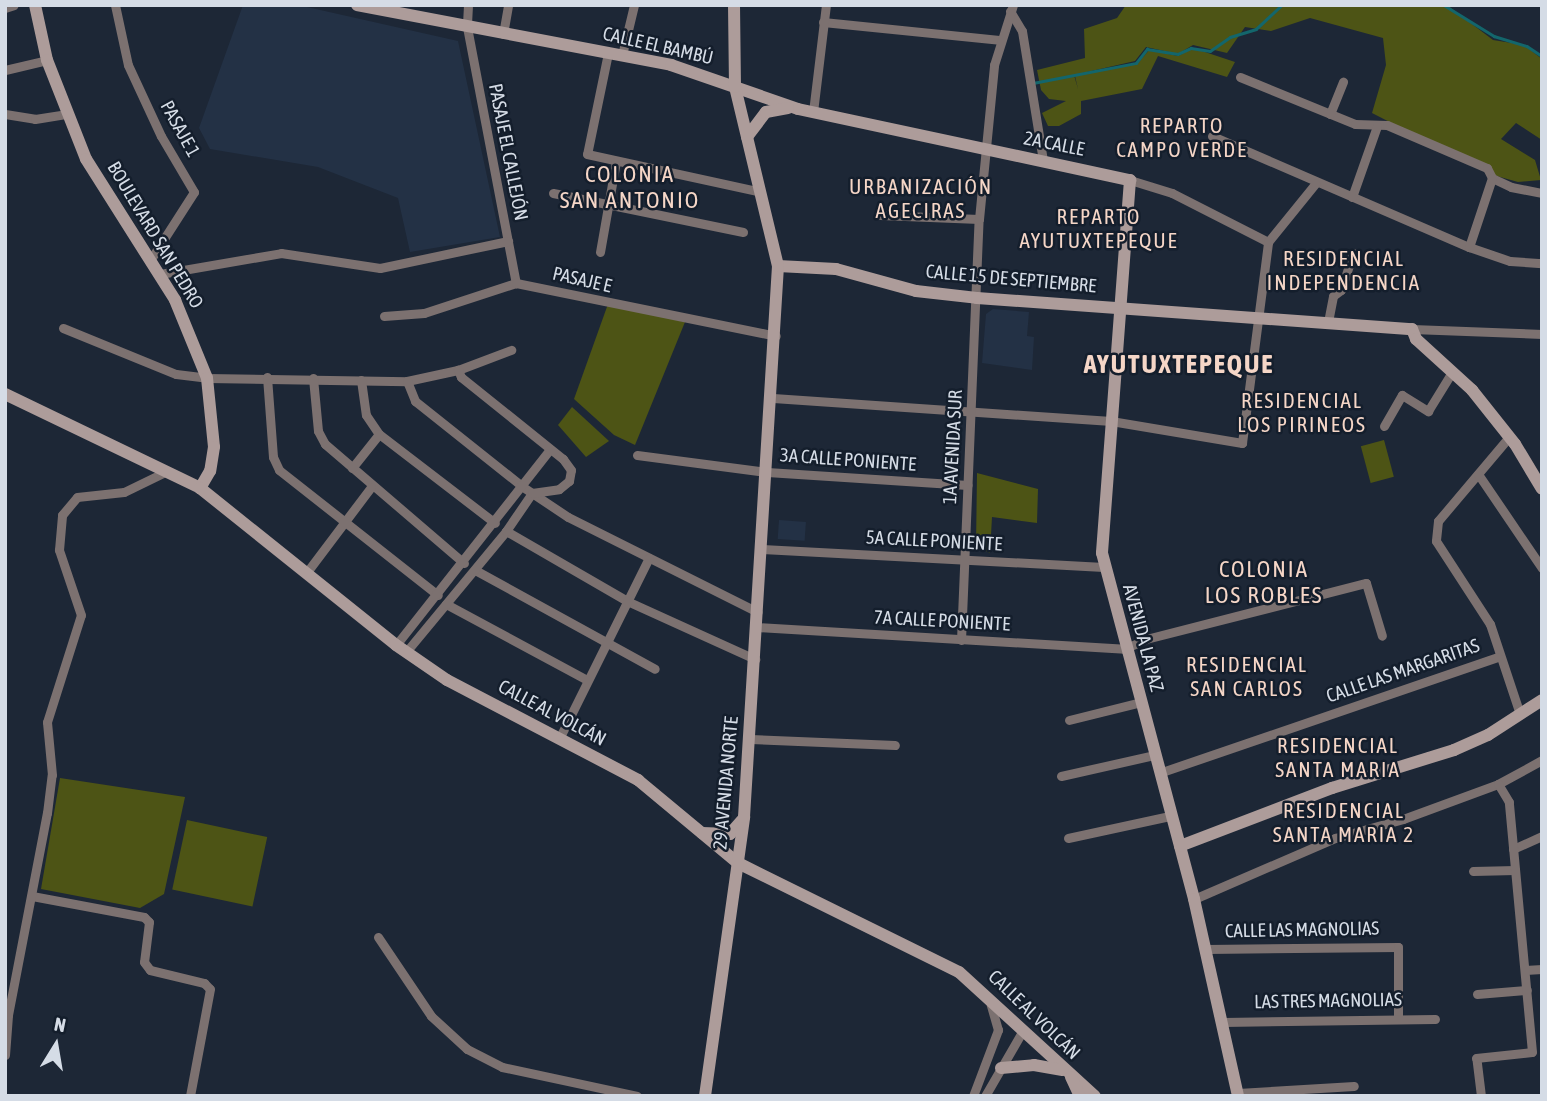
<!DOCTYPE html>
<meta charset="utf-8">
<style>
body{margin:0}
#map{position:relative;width:1547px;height:1101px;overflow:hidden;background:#1d2736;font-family:"Asap Condensed",sans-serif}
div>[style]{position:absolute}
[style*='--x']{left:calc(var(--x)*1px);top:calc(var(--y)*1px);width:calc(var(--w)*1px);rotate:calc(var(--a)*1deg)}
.built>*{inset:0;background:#233145;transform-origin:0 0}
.green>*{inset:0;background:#4d5415;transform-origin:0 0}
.stream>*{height:2.5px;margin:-1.25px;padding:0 1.25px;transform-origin:1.25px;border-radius:1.25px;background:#13666c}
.street>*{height:9px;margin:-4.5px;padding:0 4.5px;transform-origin:4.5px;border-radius:4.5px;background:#7c7170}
.secondary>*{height:12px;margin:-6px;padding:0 6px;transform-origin:6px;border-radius:6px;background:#ad9c9a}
span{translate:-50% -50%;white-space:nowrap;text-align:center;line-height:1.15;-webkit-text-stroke:5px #141e2c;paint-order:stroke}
.street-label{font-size:19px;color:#d5dce6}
.neighbourhood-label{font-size:21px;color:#f5d6c7;letter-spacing:2px}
.quarter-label{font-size:23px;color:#f5d6c7;letter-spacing:2px}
.district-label{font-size:26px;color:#f5d6c7;font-weight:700;letter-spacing:2px}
.frame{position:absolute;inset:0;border:7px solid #d5dce6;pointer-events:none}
.north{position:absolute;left:21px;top:1010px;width:70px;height:70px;-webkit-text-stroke:5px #141e2c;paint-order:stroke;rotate:11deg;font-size:19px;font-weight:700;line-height:28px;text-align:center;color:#d5dce6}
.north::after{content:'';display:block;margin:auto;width:24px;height:32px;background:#d5dce6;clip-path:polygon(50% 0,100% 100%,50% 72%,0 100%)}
</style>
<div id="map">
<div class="built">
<i style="clip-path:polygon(243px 5px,298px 5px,458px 41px,500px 237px,410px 252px,398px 198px,318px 167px,210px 149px,199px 128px)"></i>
<i style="clip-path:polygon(993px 309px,1029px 312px,1027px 336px,1034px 337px,1032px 370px,982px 363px,986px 314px)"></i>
<i style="left:779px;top:520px;width:27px;height:19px;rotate:4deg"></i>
</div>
<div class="green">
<i style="clip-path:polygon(1126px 5px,1447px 5px,1493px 40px,1524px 45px,1542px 59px,1542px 140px,1516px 123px,1501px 139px,1535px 160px,1541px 180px,1518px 182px,1493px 175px,1372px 113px,1386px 65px,1383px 38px,1310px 18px,1271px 31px,1245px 27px,1227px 53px,1193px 45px,1178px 54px,1146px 47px,1135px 61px,1074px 75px,1078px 89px,1075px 76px,1138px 63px,1149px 50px,1178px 56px,1193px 48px,1235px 62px,1227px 77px,1158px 56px,1142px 89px,1081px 101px,1081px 114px,1059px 126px,1048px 126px,1042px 113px,1066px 101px,1049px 99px,1041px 90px,1037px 70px,1085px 58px,1084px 29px,1117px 18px)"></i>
<i style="clip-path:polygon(608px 304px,685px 322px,635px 445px,614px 435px,574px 399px)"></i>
<i style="clip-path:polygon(572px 407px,609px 441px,586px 457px,558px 425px)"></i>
<i style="left:1384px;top:440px;width:38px;height:24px;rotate:75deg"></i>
<i style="clip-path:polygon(977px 473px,1038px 489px,1037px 523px,992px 517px,990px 553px,976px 546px)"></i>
<i style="clip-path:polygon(60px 778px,185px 797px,164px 894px,140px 908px,41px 889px)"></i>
<i style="left:187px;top:820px;width:82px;height:71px;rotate:12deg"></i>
</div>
<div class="stream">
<i style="--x:1444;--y:5;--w:59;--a:31.8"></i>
<i style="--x:1494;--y:36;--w:34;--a:17"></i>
<i style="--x:1527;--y:46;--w:18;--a:34"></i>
<i style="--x:1033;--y:83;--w:105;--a:-11"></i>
<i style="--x:1136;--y:63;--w:18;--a:-52"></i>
<i style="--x:1147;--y:49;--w:31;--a:9"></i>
<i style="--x:1178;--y:54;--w:14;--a:-25"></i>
<i style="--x:1191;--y:48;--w:19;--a:9"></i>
<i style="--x:1210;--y:51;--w:24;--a:-35"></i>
<i style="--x:1230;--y:37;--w:27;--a:-17"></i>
<i style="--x:1256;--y:29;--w:35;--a:-43"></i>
</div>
<div class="street">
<i style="--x:115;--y:5;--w:61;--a:77.8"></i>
<i style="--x:128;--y:65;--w:78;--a:65.1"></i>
<i style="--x:161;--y:136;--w:65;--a:59.5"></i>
<i style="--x:194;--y:192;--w:80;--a:122.7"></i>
<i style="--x:468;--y:5;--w:22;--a:93"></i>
<i style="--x:467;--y:27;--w:261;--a:79.2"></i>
<i style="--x:5;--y:8;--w:9;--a:-18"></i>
<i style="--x:1010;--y:11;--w:23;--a:59"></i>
<i style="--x:1022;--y:31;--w:132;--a:80.8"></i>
<i style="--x:823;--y:22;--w:177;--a:5.8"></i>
<i style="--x:503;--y:34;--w:29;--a:-80"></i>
<i style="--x:608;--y:53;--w:103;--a:101.7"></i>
<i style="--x:587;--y:154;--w:178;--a:12.3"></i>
<i style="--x:622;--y:55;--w:51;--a:-76.5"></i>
<i style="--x:5;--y:70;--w:43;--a:-13.4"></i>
<i style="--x:1240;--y:77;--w:124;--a:22.2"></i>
<i style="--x:1355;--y:124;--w:32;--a:2"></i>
<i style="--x:1387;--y:125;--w:109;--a:23.3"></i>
<i style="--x:1487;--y:168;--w:11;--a:63"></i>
<i style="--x:1492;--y:178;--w:21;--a:25"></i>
<i style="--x:1511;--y:187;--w:32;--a:11"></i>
<i style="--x:813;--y:112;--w:108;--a:-83.1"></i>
<i style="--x:5;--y:114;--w:30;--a:9"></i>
<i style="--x:35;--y:119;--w:31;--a:-9"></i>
<i style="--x:1330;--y:114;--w:35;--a:-68"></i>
<i style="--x:1212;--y:136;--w:280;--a:23.4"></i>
<i style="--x:1469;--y:247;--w:43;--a:18.9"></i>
<i style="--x:1510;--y:261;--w:32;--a:4"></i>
<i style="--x:1130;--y:180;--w:44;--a:17.2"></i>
<i style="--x:1172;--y:193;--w:108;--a:27"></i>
<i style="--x:553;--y:193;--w:194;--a:11.6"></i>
<i style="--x:1352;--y:197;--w:75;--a:-70.6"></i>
<i style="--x:880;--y:215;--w:99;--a:2.3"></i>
<i style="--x:1268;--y:242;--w:75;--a:-51"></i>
<i style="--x:1469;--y:247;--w:73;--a:-71.6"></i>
<i style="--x:600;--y:252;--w:92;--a:-80"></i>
<i style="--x:160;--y:274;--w:123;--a:-9.8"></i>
<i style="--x:281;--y:253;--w:100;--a:8.6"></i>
<i style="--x:380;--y:268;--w:131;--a:-11.9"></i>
<i style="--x:384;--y:316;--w:40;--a:-4.3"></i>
<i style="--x:424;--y:313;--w:97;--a:-18.1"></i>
<i style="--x:516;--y:283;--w:265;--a:11.5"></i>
<i style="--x:1328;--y:322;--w:26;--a:-79"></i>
<i style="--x:1333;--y:296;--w:10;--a:-37"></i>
<i style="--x:1341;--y:290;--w:39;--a:-72"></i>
<i style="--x:63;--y:328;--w:122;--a:22.2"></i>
<i style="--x:176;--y:374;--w:31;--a:7"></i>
<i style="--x:207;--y:378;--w:200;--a:0.9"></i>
<i style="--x:407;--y:381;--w:52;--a:-12.2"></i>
<i style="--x:458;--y:370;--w:57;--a:-20.7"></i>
<i style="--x:1412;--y:329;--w:130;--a:2.2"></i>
<i style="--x:267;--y:377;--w:80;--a:85.7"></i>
<i style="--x:273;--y:457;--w:14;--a:65"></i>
<i style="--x:279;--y:470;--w:202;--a:38.2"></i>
<i style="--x:313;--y:378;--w:53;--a:84.6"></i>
<i style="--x:318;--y:431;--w:15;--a:62"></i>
<i style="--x:325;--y:444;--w:183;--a:40.6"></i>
<i style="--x:361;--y:380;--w:35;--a:82"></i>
<i style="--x:366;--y:415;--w:23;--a:56"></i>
<i style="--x:379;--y:434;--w:146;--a:37.5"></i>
<i style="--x:407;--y:381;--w:22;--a:68"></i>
<i style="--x:415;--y:401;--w:138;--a:38.5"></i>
<i style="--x:523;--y:487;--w:54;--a:33.7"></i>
<i style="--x:568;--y:517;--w:212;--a:26.6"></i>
<i style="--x:773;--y:398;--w:339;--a:3.9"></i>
<i style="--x:1111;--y:421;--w:133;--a:9.5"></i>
<i style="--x:1242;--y:443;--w:203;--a:-82.6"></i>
<i style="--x:1384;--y:426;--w:36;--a:-60"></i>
<i style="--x:1402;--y:395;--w:31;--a:32"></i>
<i style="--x:1428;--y:411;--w:46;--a:-58.4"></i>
<i style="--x:1509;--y:437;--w:110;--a:130.2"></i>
<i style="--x:1438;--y:521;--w:20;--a:96"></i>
<i style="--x:1436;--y:541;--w:99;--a:57"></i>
<i style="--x:1490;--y:624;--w:95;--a:71.6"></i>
<i style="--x:637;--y:455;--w:131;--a:7.5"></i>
<i style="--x:767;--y:472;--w:201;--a:3.7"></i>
<i style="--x:352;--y:468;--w:43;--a:-51.5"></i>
<i style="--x:1478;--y:474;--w:114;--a:55.8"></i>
<i style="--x:506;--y:531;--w:140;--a:30"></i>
<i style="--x:627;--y:601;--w:141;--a:24.4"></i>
<i style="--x:762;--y:549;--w:342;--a:3"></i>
<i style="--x:475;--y:570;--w:205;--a:28.8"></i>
<i style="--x:307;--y:572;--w:106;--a:-53"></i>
<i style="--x:446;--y:604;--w:160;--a:28.3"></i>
<i style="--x:757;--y:627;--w:368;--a:3.4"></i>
<i style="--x:1124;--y:649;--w:24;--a:-24"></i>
<i style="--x:1146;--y:639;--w:227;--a:-14.3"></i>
<i style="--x:1366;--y:583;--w:55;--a:73.2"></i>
<i style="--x:961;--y:640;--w:421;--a:-87.6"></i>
<i style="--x:979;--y:219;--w:155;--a:-84.4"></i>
<i style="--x:994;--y:65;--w:63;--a:-72.4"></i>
<i style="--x:396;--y:645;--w:249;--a:-51.8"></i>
<i style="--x:406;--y:652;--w:157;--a:-50.4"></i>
<i style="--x:506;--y:531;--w:46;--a:-55.6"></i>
<i style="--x:532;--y:493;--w:27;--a:-8"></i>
<i style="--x:559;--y:489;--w:13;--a:-39"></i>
<i style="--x:569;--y:481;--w:11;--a:-80"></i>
<i style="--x:571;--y:470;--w:14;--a:-126"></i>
<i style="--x:563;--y:459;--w:131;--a:-141.2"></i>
<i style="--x:461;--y:377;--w:8;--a:-113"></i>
<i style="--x:1069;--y:720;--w:74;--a:-14"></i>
<i style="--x:559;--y:739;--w:202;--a:-63.6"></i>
<i style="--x:750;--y:739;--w:145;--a:2.4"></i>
<i style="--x:1159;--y:773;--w:358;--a:-18.9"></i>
<i style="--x:1061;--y:776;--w:95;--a:-12.7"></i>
<i style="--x:1068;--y:838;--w:104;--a:-12.2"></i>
<i style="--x:1513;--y:849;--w:32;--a:-24"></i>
<i style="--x:1473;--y:871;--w:42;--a:-1.4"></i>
<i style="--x:32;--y:896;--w:114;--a:10.6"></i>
<i style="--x:144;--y:917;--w:7;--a:45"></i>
<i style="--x:149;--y:922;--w:40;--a:97.1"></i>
<i style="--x:144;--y:962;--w:10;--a:53"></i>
<i style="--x:150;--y:970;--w:56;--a:13.5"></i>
<i style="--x:204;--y:983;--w:8;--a:45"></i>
<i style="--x:210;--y:989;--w:109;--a:100.6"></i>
<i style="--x:1194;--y:899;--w:154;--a:-23.4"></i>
<i style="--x:1335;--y:838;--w:71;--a:-15.6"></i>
<i style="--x:1403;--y:819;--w:101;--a:-20.2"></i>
<i style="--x:1498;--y:784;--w:50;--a:-28.6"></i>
<i style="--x:378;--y:937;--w:95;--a:56.1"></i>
<i style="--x:431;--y:1016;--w:49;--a:42.5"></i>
<i style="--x:467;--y:1049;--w:39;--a:27"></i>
<i style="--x:502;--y:1067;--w:138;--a:12.1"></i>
<i style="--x:1206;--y:949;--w:192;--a:-0.6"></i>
<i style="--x:1398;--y:947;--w:69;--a:90"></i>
<i style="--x:1525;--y:970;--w:17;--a:-3"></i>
<i style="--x:1477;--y:994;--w:50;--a:-4.6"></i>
<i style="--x:1223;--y:1022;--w:212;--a:-0.8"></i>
<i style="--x:5;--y:1055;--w:40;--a:-85.7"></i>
<i style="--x:8;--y:1015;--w:206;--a:-79.1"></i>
<i style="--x:47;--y:813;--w:38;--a:-83"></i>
<i style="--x:52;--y:775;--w:53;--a:-95.4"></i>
<i style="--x:47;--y:722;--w:112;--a:-72.4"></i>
<i style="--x:81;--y:615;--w:69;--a:-108.7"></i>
<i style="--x:59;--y:550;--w:35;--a:-85"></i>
<i style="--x:62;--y:515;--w:23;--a:-50"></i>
<i style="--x:77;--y:497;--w:47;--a:-6.1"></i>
<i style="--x:124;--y:492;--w:48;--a:-26"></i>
<i style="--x:1238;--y:1093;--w:116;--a:-3.5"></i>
<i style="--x:973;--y:1096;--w:71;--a:-69.3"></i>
<i style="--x:998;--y:1030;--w:26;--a:-106"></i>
<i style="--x:985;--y:1096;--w:74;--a:-60"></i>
<i style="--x:1481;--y:1096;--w:38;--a:-97"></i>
<i style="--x:1476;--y:1058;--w:56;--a:-6.1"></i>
<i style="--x:1532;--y:1052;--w:251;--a:-95.3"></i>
<i style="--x:1509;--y:802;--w:21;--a:-121"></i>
</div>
<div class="secondary">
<i style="--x:35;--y:5;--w:56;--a:77.7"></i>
<i style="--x:47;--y:60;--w:106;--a:68.5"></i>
<i style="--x:86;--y:159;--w:167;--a:57.7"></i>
<i style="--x:175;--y:300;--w:84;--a:67.7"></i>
<i style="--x:207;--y:378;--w:69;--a:84.2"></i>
<i style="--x:214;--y:447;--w:24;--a:99"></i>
<i style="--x:210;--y:471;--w:20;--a:120"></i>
<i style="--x:357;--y:5;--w:320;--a:10.8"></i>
<i style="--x:671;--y:65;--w:134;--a:19.1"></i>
<i style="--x:798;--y:109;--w:340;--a:12.1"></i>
<i style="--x:1130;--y:180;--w:374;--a:94.3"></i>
<i style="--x:1102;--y:553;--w:358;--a:75.1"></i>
<i style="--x:1194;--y:899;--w:202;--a:77.4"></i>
<i style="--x:747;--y:137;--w:31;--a:-53"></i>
<i style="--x:766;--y:112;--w:22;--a:-10"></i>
<i style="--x:778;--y:266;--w:58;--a:3"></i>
<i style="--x:836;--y:269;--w:83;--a:15.4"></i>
<i style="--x:916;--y:291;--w:61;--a:6.5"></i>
<i style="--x:977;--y:298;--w:436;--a:4.1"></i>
<i style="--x:1412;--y:329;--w:11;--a:68"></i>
<i style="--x:1416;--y:339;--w:76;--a:42.3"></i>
<i style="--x:1472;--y:390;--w:69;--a:51.5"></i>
<i style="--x:1515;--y:444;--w:52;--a:59"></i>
<i style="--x:5;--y:394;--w:216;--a:25.7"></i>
<i style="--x:200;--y:488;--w:251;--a:38.7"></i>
<i style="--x:396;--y:645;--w:62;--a:34.5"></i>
<i style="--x:447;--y:680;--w:216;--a:27.6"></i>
<i style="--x:638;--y:780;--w:130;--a:39.7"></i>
<i style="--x:738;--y:863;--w:246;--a:26.3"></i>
<i style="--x:959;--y:972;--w:184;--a:42.4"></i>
<i style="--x:702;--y:833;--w:28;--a:2"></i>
<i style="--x:730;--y:834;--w:18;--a:-49"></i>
<i style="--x:1180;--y:846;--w:163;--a:-20.9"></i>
<i style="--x:1332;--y:788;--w:128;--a:-17.3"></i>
<i style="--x:1454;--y:750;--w:37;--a:-24"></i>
<i style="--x:1488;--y:735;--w:64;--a:-32.9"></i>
<i style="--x:1001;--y:1068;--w:33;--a:-5"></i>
<i style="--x:1034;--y:1065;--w:29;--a:10"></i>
<i style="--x:1071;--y:1077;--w:21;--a:65"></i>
<i style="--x:705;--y:1096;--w:282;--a:-82"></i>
<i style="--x:744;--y:817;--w:552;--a:-86.47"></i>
<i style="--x:778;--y:266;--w:184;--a:-103.5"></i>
<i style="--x:735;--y:87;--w:82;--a:-90.7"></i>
</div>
<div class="street-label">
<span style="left:658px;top:46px;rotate:13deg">CALLE EL BAMBÚ</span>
<span style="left:180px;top:129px;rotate:61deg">PASAJE 1</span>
<span style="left:1054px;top:144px;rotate:11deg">2A CALLE</span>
<span style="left:508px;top:152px;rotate:79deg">PASAJE EL CALLEJÓN</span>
<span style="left:155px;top:235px;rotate:59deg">BOULEVARD SAN PEDRO</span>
<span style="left:1011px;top:279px;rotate:5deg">CALLE 15 DE SEPTIEMBRE</span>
<span style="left:582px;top:280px;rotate:13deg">PASAJE E</span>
<span style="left:953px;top:447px;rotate:-87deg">1A AVENIDA SUR</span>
<span style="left:848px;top:460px;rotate:4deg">3A CALLE PONIENTE</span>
<span style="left:934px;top:541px;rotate:3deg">5A CALLE PONIENTE</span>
<span style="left:942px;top:621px;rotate:3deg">7A CALLE PONIENTE</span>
<span style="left:1143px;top:638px;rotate:75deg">AVENIDA LA PAZ</span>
<span style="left:1403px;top:671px;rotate:-19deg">CALLE LAS MARGARITAS</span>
<span style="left:552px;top:713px;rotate:28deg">CALLE AL VOLCÁN</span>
<span style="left:726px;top:783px;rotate:-85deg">29 AVENIDA NORTE</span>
<span style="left:1302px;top:930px;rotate:-1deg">CALLE LAS MAGNOLIAS</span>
<span style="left:1328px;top:1001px;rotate:-1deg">LAS TRES MAGNOLIAS</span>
<span style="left:1034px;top:1015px;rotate:44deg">CALLE AL VOLCÁN</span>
</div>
<div class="neighbourhood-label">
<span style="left:1182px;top:137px">REPARTO<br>CAMPO VERDE</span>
<span style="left:921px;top:198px">URBANIZACIÓN<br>AGECIRAS</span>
<span style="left:1099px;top:228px">REPARTO<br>AYUTUXTEPEQUE</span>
<span style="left:1344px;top:270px">RESIDENCIAL<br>INDEPENDENCIA</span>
<span style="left:1302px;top:412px">RESIDENCIAL<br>LOS PIRINEOS</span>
<span style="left:1247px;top:676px">RESIDENCIAL<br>SAN CARLOS</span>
<span style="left:1338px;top:757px">RESIDENCIAL<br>SANTA MARIA</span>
<span style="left:1344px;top:822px">RESIDENCIAL<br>SANTA MARIA 2</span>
</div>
<div class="quarter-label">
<span style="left:630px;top:187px">COLONIA<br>SAN ANTONIO</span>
<span style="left:1264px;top:582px">COLONIA<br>LOS ROBLES</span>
</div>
<div class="district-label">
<span style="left:1179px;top:365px">AYUTUXTEPEQUE</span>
</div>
<div class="frame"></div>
<div class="north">N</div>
</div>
